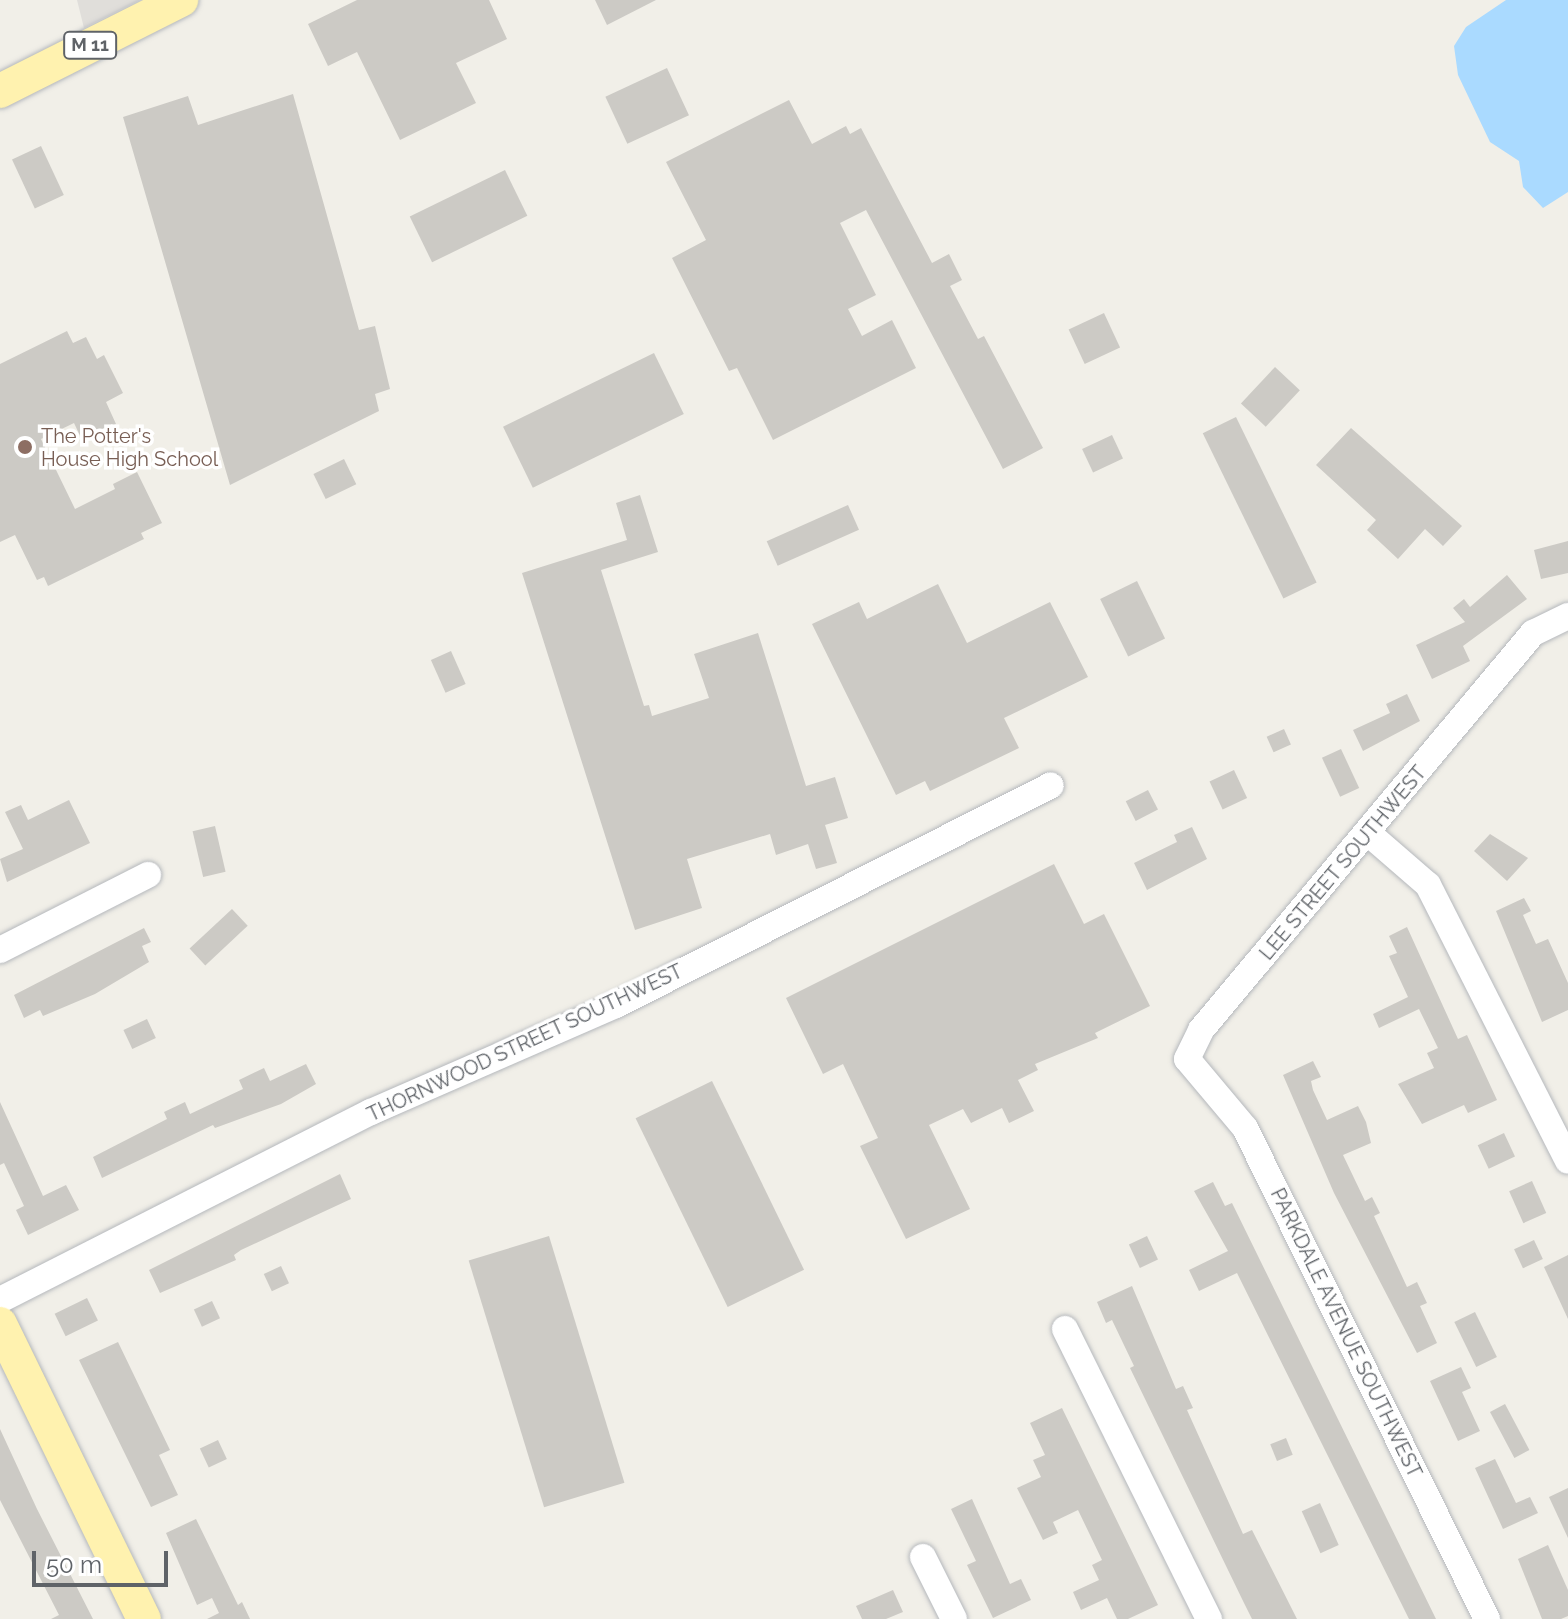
<!DOCTYPE html>
<style>
body{margin:0}
#map{position:relative;width:1568px;height:1619px;overflow:hidden;background:#f1efe8;font-family:Raleway,sans-serif}
div>[style]{position:absolute}
[style*='--x']{left:calc(var(--x)*1px);top:calc(var(--y)*1px);width:calc(var(--w)*1px);rotate:calc(var(--a)*1deg)}
.industrial>*{inset:0;background:#e0deda}
.water>*{inset:0;background:#aadaff}
.building>*{inset:0;background:#cccac5;transform-origin:0 0}
.roads{filter:drop-shadow(0 0 2px #b5b8bc) drop-shadow(0 0 2px #b5b8bc)}
.minor>*{height:26px;margin:-13px;padding:0 13px;transform-origin:13px;border-radius:13px;background:#fff}
.major>*{height:34px;margin:-17px;padding:0 17px;transform-origin:17px;border-radius:17px;background:#fff2af}
.dots>*{width:22px;height:22px;translate:-50% -50%;box-sizing:border-box;border:4px solid #fff;border-radius:50%}
span{translate:-50% -50%;white-space:nowrap;text-align:center;line-height:1.15;-webkit-text-stroke:7px #fff;paint-order:stroke}
.shield-label span{padding:2px 6px;background:#fff;border:2px solid;border-radius:6px;-webkit-text-stroke-width:0}
.shield-label{font-size:18px;color:#5f6368;font-weight:700}
.education-label{font-size:20px;color:#785e54}
.left{translate:0 -50%;text-align:left}
.street-label{font-size:20px;color:#5f6368}
.scale{position:absolute;left:32px;top:1551px;width:136px;height:36px;box-sizing:border-box;border:4px solid #5f6368;border-top:0;padding-left:10px;font-size:24px;line-height:28px;white-space:nowrap;color:#5f6368;-webkit-text-stroke:6px #fff;paint-order:stroke}
</style>
<div id="map">
<div class="industrial">
<i style="clip-path:polygon(77px 0,140px 0,84px 28px)"></i>
</div>
<div class="water">
<i style="clip-path:polygon(1506px 0,1568px 0,1568px 192px,1543px 208px,1523px 187px,1519px 161px,1490px 142px,1458px 75px,1454px 46px,1466px 27px)"></i>
</div>
<div class="building">
<i style="clip-path:polygon(357px 0,489px 0,507px 39px,456px 63px,476px 103px,400px 140px,357px 52px,328px 66px,308px 24px)"></i>
<i style="clip-path:polygon(595px 0,656px 0,607px 25px)"></i>
<i style="left:667px;top:68px;width:52px;height:68px;rotate:65deg"></i>
<i style="clip-path:polygon(293px 94px,359px 330px,375px 326px,390px 389px,375px 394px,379px 411px,230px 485px,123px 117px,188px 96px,198px 125px)"></i>
<i style="clip-path:polygon(789px 100px,812px 144px,846px 126px,850px 134px,861px 128px,932px 263px,949px 254px,962px 280px,950px 286px,978px 339px,984px 336px,1043px 448px,1003px 469px,866px 210px,840px 223px,876px 295px,848px 309px,862px 336px,892px 320px,916px 368px,773px 440px,737px 368px,729px 371px,672px 258px,706px 240px,666px 162px)"></i>
<i style="left:41px;top:146px;width:54px;height:32px;rotate:65deg"></i>
<i style="left:505px;top:170px;width:51px;height:106px;rotate:64deg"></i>
<i style="left:1104px;top:313px;width:38px;height:39px;rotate:65deg"></i>
<i style="clip-path:polygon(67px 331px,73px 343px,86px 337px,97px 359px,104px 355px,123px 393px,106px 402px,116px 424px,82px 440px,74px 423px,41px 439px,75px 509px,115px 489px,113px 484px,137px 472px,162px 523px,141px 533px,144px 539px,48px 586px,44px 577px,37px 580px,15px 535px,0 542px,0 364px)"></i>
<i style="left:654px;top:353px;width:68px;height:168px;rotate:64deg"></i>
<i style="left:1275px;top:367px;width:34px;height:50px;rotate:43deg"></i>
<i style="left:1236px;top:417px;width:184px;height:37px;rotate:64deg"></i>
<i style="clip-path:polygon(1351px 428px,1462px 526px,1443px 546px,1425px 529px,1398px 559px,1367px 530px,1376px 520px,1316px 465px)"></i>
<i style="left:1112px;top:435px;width:26px;height:33px;rotate:65deg"></i>
<i style="left:344px;top:459px;width:28px;height:34px;rotate:64deg"></i>
<i style="clip-path:polygon(640px 495px,658px 552px,601px 570px,644px 706px,649px 705px,652px 716px,709px 698px,694px 654px,758px 633px,806px 786px,835px 777px,848px 818px,825px 825px,837px 863px,816px 869px,808px 844px,776px 855px,770px 834px,687px 859px,702px 908px,635px 930px,522px 573px,627px 540px,616px 503px)"></i>
<i style="left:848px;top:505px;width:27px;height:89px;rotate:66deg"></i>
<i style="clip-path:polygon(1568px 541px,1568px 573px,1541px 579px,1534px 550px)"></i>
<i style="clip-path:polygon(1507px 575px,1527px 599px,1463px 646px,1470px 661px,1432px 679px,1416px 645px,1465px 622px,1453px 608px,1464px 599px,1470px 607px)"></i>
<i style="left:1137px;top:581px;width:64px;height:41px;rotate:64deg"></i>
<i style="clip-path:polygon(938px 584px,967px 643px,1050px 602px,1088px 677px,1004px 718px,1019px 748px,930px 791px,925px 781px,896px 795px,812px 624px,859px 602px,867px 619px)"></i>
<i style="left:451px;top:651px;width:36px;height:22px;rotate:66deg"></i>
<i style="clip-path:polygon(1407px 694px,1420px 721px,1363px 751px,1353px 730px,1390px 713px,1386px 704px)"></i>
<i style="left:1284px;top:729px;width:17px;height:19px;rotate:66deg"></i>
<i style="left:1341px;top:749px;width:43px;height:21px;rotate:65deg"></i>
<i style="left:1234px;top:770px;width:31px;height:27px;rotate:65deg"></i>
<i style="left:1148px;top:790px;width:22px;height:25px;rotate:63deg"></i>
<i style="clip-path:polygon(69px 800px,90px 843px,7px 882px,0 859px,23px 849px,5px 812px,21px 805px,28px 820px)"></i>
<i style="left:215px;top:826px;width:47px;height:23px;rotate:77deg"></i>
<i style="clip-path:polygon(1192px 827px,1207px 859px,1147px 890px,1134px 863px,1177px 842px,1174px 835px)"></i>
<i style="clip-path:polygon(1490px 834px,1528px 858px,1507px 881px,1474px 851px)"></i>
<i style="clip-path:polygon(1054px 864px,1084px 924px,1104px 914px,1150px 1006px,1095px 1033px,1098px 1038px,1035px 1064px,1038px 1070px,1018px 1080px,1034px 1111px,1009px 1123px,1002px 1108px,971px 1123px,963px 1109px,929px 1125px,970px 1209px,906px 1239px,860px 1146px,878px 1138px,843px 1064px,823px 1074px,786px 998px)"></i>
<i style="clip-path:polygon(1524px 898px,1531px 911px,1523px 915px,1536px 944px,1548px 939px,1568px 983px,1568px 1010px,1542px 1022px,1496px 911px)"></i>
<i style="left:232px;top:909px;width:23px;height:58px;rotate:47deg"></i>
<i style="clip-path:polygon(1407px 927px,1458px 1039px,1467px 1035px,1497px 1100px,1468px 1113px,1464px 1105px,1422px 1124px,1398px 1084px,1434px 1068px,1427px 1053px,1438px 1048px,1419px 1009px,1379px 1028px,1373px 1014px,1408px 997px,1389px 956px,1397px 953px,1389px 936px)"></i>
<i style="clip-path:polygon(144px 928px,151px 942px,142px 946px,149px 962px,95px 994px,43px 1016px,40px 1010px,24px 1018px,14px 995px)"></i>
<i style="left:147px;top:1019px;width:21px;height:26px;rotate:65deg"></i>
<i style="clip-path:polygon(1313px 1061px,1321px 1077px,1311px 1081px,1313px 1090px,1327px 1120px,1358px 1106px,1366px 1122px,1371px 1143px,1343px 1155px,1365px 1201px,1372px 1197px,1380px 1213px,1374px 1216px,1407px 1287px,1417px 1282px,1427px 1303px,1420px 1306px,1437px 1343px,1417px 1353px,1334px 1193px,1283px 1075px)"></i>
<i style="clip-path:polygon(306px 1064px,316px 1084px,281px 1104px,215px 1128px,213px 1125px,102px 1178px,93px 1157px,167px 1119px,164px 1112px,185px 1102px,190px 1114px,243px 1089px,239px 1080px,264px 1068px,270px 1081px)"></i>
<i style="left:712px;top:1081px;width:210px;height:85px;rotate:64deg"></i>
<i style="clip-path:polygon(0 1102px,43px 1196px,66px 1185px,79px 1210px,28px 1235px,16px 1210px,24px 1206px,4px 1163px,0 1165px)"></i>
<i style="left:1504px;top:1133px;width:26px;height:29px;rotate:65deg"></i>
<i style="clip-path:polygon(340px 1174px,351px 1199px,241px 1250px,234px 1255px,236px 1260px,160px 1293px,149px 1270px)"></i>
<i style="left:1532px;top:1181px;width:35px;height:25px;rotate:66deg"></i>
<i style="clip-path:polygon(1213px 1182px,1225px 1206px,1232px 1203px,1436px 1619px,1409px 1619px,1237px 1273px,1199px 1291px,1189px 1270px,1228px 1251px,1194px 1191px)"></i>
<i style="left:549px;top:1236px;width:258px;height:84px;rotate:73deg"></i>
<i style="left:1147px;top:1236px;width:26px;height:20px;rotate:65deg"></i>
<i style="left:1534px;top:1240px;width:21px;height:22px;rotate:65deg"></i>
<i style="clip-path:polygon(1568px 1255px,1568px 1319px,1544px 1267px)"></i>
<i style="left:281px;top:1266px;width:19px;height:19px;rotate:65deg"></i>
<i style="clip-path:polygon(1132px 1286px,1176px 1389px,1183px 1386px,1193px 1408px,1187px 1410px,1243px 1534px,1252px 1530px,1297px 1619px,1252px 1619px,1244px 1603px,1130px 1368px,1134px 1366px,1112px 1320px,1106px 1323px,1097px 1302px)"></i>
<i style="left:87px;top:1298px;width:25px;height:36px;rotate:64deg"></i>
<i style="left:212px;top:1301px;width:19px;height:20px;rotate:65deg"></i>
<i style="left:1475px;top:1312px;width:50px;height:23px;rotate:64deg"></i>
<i style="clip-path:polygon(118px 1342px,170px 1450px,159px 1455px,178px 1495px,151px 1507px,79px 1360px)"></i>
<i style="clip-path:polygon(1461px 1367px,1471px 1388px,1462px 1392px,1480px 1431px,1458px 1441px,1430px 1381px)"></i>
<i style="left:1505px;top:1404px;width:52px;height:17px;rotate:62deg"></i>
<i style="clip-path:polygon(1062px 1408px,1158px 1605px,1128px 1619px,1117px 1619px,1107px 1598px,1081px 1610px,1073px 1592px,1099px 1580px,1092px 1565px,1102px 1560px,1078px 1510px,1053px 1522px,1058px 1533px,1043px 1540px,1017px 1488px,1041px 1477px,1033px 1460px,1045px 1455px,1030px 1423px)"></i>
<i style="clip-path:polygon(0 1429px,37px 1509px,93px 1619px,51px 1619px,59px 1615px,0 1500px)"></i>
<i style="left:1286px;top:1438px;width:18px;height:17px;rotate:68deg"></i>
<i style="left:218px;top:1440px;width:21px;height:20px;rotate:65deg"></i>
<i style="clip-path:polygon(1495px 1459px,1516px 1503px,1530px 1497px,1538px 1513px,1503px 1529px,1475px 1468px)"></i>
<i style="clip-path:polygon(1568px 1488px,1568px 1538px,1549px 1497px)"></i>
<i style="clip-path:polygon(972px 1499px,1010px 1584px,1021px 1579px,1031px 1600px,993px 1618px,967px 1565px,976px 1561px,951px 1509px)"></i>
<i style="left:1320px;top:1503px;width:46px;height:20px;rotate:66deg"></i>
<i style="clip-path:polygon(196px 1519px,238px 1605px,242px 1602px,250px 1619px,207px 1619px,219px 1613px,212px 1598px,197px 1605px,166px 1533px)"></i>
<i style="clip-path:polygon(1548px 1545px,1568px 1590px,1568px 1616px,1561px 1619px,1542px 1619px,1518px 1559px)"></i>
<i style="clip-path:polygon(893px 1590px,903px 1612px,886px 1619px,862px 1619px,856px 1606px)"></i>
</div>
<div class="roads">
<div class="minor">
<i style="--x:1368;--y:833;--w:79;--a:40.9"></i>
<i style="--x:1428;--y:885;--w:309;--a:63.1"></i>
<i style="--x:0;--y:950;--w:166;--a:-26.9"></i>
<i style="--x:0;--y:1300;--w:416;--a:-26.9"></i>
<i style="--x:371;--y:1112;--w:267;--a:-23.6"></i>
<i style="--x:616;--y:1005;--w:487;--a:-26.8"></i>
<i style="--x:1065;--y:1329;--w:324;--a:63.6"></i>
<i style="--x:923;--y:1557;--w:69;--a:63.4"></i>
<i style="--x:1487;--y:1619;--w:547;--a:-116.24"></i>
<i style="--x:1245;--y:1128;--w:90;--a:-130"></i>
<i style="--x:1187;--y:1059;--w:32;--a:-64"></i>
<i style="--x:1201;--y:1030;--w:518;--a:-50.1"></i>
<i style="--x:1533;--y:633;--w:39;--a:-26"></i>
</div>
<div class="major">
<i style="--x:0;--y:91;--w:203;--a:-26.7"></i>
<i style="--x:0;--y:1324;--w:328;--a:64"></i>
</div>
</div>
<div class="dots">
<i style="left:25px;top:447px;background:#8d6e63"></i>
</div>
<div class="shield-label">
<span style="left:90px;top:45px">M 11</span>
</div>
<div class="education-label">
<span class="left" style="left:41px;top:448px">The Potter's<br>House High School</span>
</div>
<div class="street-label">
<span style="left:1343px;top:863px;rotate:-50deg">LEE STREET SOUTHWEST</span>
<span style="left:525px;top:1043px;rotate:-25deg">THORNWOOD STREET SOUTHWEST</span>
<span style="left:1346px;top:1333px;rotate:64deg">PARKDALE AVENUE SOUTHWEST</span>
</div>
<div class="scale">50 m</div>
</div>
